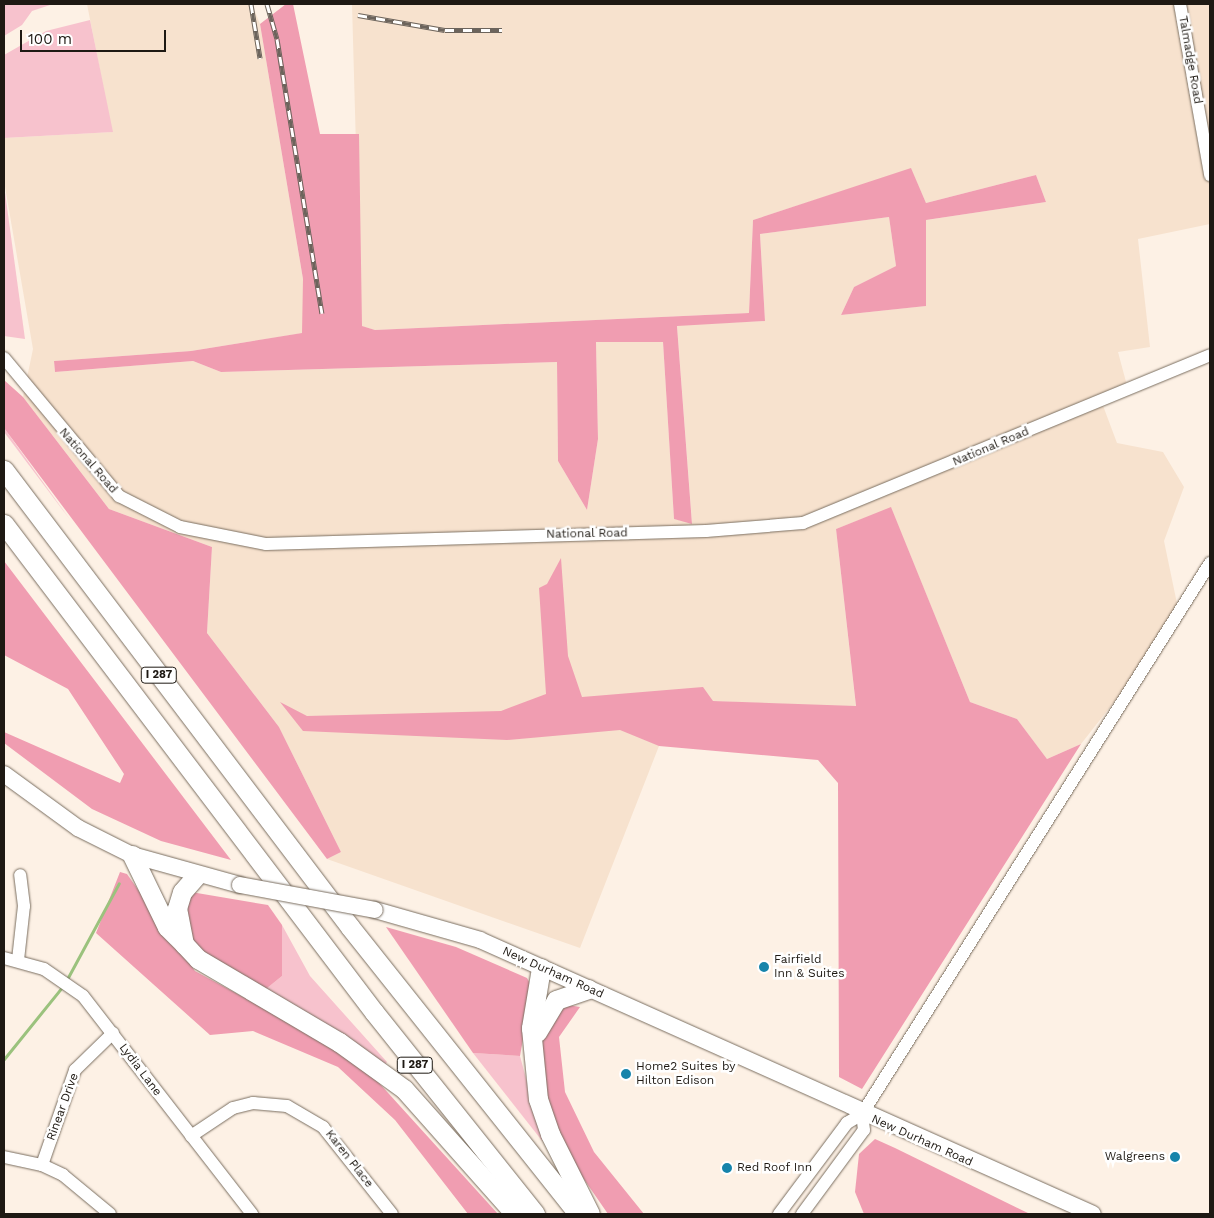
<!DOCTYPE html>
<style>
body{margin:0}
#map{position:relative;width:1214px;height:1218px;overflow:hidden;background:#fdf1e5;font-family:"Work Sans",sans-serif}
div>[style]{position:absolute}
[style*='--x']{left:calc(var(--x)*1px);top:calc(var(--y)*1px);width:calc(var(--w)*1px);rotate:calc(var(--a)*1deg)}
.built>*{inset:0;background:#f7e2ce}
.green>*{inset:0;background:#f7c2cd}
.forest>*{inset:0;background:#f09db1}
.stream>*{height:3px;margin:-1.5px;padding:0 1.5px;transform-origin:1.5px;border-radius:1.5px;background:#9bc27d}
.roads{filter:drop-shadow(0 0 1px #7a6e60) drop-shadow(0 0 1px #7a6e60)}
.minor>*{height:12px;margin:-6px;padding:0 6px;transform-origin:6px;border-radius:6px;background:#fff}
.major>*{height:16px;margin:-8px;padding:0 8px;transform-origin:8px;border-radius:8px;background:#fff}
.highway>*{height:19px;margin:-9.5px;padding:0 9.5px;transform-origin:9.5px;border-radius:9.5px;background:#fff}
.rail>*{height:5px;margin-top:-2.5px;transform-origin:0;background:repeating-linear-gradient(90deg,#fff 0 9px,#6c645c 0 18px);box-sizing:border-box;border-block:1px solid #6c645c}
.bridges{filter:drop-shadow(0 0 1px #7a6e60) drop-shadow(0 0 1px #7a6e60)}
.major-bridge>*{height:16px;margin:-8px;padding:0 8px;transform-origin:8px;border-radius:8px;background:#fff}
.dots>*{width:14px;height:14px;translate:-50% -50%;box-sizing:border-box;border:2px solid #fff;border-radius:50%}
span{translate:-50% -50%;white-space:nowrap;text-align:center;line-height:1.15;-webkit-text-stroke:5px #fff;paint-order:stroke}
.shield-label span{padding:1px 4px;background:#fff;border:1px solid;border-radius:4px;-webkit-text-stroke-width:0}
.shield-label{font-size:11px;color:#1e1913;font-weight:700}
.street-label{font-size:12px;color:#1e1913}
.poi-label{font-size:12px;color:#1e1913}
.left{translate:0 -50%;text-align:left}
.right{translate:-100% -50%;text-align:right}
.frame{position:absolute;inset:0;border:5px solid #1e1913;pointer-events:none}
.scale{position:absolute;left:20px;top:30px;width:146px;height:22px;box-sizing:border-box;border:2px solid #1e1913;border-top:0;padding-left:6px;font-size:15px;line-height:18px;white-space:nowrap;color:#1e1913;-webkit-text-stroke:4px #fff;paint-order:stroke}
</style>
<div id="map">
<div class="built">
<i style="clip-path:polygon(87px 4px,252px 4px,260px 24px,303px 279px,303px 333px,191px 351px,54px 361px,55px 372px,193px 361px,221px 372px,557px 362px,558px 461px,587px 510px,598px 439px,596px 342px,663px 342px,674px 519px,692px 523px,677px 325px,765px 321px,760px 234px,889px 217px,896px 266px,854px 287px,841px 315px,925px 306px,926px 220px,1046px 202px,1036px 175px,926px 203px,911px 169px,753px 220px,749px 313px,375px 330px,361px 326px,352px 4px,1210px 4px,1210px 224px,1138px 239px,1150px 347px,1118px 352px,1129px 393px,1102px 403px,1117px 443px,1163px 452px,1184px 487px,1164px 541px,1180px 618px,1081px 744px,1047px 759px,1017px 719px,970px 702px,891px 508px,836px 529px,856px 707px,713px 701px,659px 746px,580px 948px,327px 859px,341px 852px,279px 727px,207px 633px,212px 547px,109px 509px,23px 397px,33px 349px,4px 181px,4px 138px,112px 132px)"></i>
</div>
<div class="green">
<i style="clip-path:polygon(4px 4px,53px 4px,32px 11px,22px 25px,4px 36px)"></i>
<i style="clip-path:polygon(90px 20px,113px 132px,4px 138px,4px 55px,46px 31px)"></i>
<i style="clip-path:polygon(4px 185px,25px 339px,4px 336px)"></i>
<i style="clip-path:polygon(4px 428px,71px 521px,4px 432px)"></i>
<i style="clip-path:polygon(282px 925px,310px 976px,387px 1062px,384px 1066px,266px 989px,282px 976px)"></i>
<i style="clip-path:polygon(473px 1053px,520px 1056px,543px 1142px)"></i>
</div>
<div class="forest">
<i style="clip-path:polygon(286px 4px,293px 4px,320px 134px,359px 134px,362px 326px,375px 330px,749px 313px,753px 220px,911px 168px,926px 203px,1036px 175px,1046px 202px,926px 220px,926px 306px,841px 315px,854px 287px,896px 266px,889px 217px,760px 234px,765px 321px,677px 326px,692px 524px,674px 519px,663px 342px,596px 342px,598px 439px,587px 510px,558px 461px,557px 362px,221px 372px,193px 361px,55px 372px,54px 361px,191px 351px,302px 333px,303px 279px,260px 24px)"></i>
<i style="clip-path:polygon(4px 380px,23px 397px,109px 509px,212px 547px,207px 633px,279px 727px,341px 852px,327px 859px,4px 428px)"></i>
<i style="clip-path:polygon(891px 507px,970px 702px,1017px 719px,1047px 759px,1081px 744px,862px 1089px,839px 1077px,838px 783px,818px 760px,659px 746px,620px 730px,507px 740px,303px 731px,280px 702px,307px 716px,501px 711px,546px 694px,539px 588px,547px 584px,561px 558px,568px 656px,582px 697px,703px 687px,713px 701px,856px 706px,836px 529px)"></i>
<i style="clip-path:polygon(4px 561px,231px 860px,161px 841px,92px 809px,4px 743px,4px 732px,120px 783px,124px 774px,68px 689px,4px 655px)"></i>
<i style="clip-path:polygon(120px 872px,127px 874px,195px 971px,337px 1048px,370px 1073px,498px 1214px,468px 1214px,395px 1120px,338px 1067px,253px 1031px,210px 1035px,96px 933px)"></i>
<i style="clip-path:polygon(191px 892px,268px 905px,282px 925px,282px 976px,266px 989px,213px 965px,188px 938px,186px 910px)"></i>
<i style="clip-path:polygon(386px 927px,456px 947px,527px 978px,532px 987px,520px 1056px,473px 1053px)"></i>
<i style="clip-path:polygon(568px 1005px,580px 1007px,559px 1037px,565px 1092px,594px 1152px,644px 1214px,608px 1214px,581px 1175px,557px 1128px,545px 1087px,540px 1044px,552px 1018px)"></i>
<i style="clip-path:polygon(875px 1139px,895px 1148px,1030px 1214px,864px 1214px,855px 1192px,859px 1154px)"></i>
</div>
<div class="stream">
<i style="--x:66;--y:981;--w:111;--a:-61.6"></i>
<i style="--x:4;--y:1059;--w:94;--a:-51.1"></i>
</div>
<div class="roads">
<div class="minor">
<i style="--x:1180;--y:4;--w:174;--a:80"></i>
<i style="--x:4;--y:358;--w:180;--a:50.2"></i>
<i style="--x:119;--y:496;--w:68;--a:26.9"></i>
<i style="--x:180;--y:527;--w:88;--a:11.2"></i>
<i style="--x:266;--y:544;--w:440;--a:-1.7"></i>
<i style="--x:706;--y:531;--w:97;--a:-4.7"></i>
<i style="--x:803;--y:523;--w:440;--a:-22.4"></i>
<i style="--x:4;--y:958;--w:41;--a:15.4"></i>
<i style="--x:44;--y:969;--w:47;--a:34.7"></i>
<i style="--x:83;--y:996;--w:276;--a:52.2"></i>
<i style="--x:18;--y:960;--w:54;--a:-83.7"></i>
<i style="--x:24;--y:906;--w:31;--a:-97"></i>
<i style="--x:862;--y:1114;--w:652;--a:-57.72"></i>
<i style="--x:191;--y:1136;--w:50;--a:-33.7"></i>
<i style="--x:233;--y:1108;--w:21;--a:-14"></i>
<i style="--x:253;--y:1103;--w:34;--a:5"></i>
<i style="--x:287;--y:1106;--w:42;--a:30.3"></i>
<i style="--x:323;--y:1127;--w:111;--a:51.6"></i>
<i style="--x:4;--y:1157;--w:39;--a:12"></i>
<i style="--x:42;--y:1165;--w:23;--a:25"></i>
<i style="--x:63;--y:1175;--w:61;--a:39.7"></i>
<i style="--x:42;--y:1165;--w:101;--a:-70.8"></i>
<i style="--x:75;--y:1070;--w:53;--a:-44.2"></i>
<i style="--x:779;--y:1214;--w:114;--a:-53.2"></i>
<i style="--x:847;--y:1123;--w:17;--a:-31"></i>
<i style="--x:802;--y:1214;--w:104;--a:-53.6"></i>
<i style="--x:864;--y:1130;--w:16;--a:-97"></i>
</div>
<div class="major">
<i style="--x:4;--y:774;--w:92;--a:36.1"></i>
<i style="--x:78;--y:828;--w:60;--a:26.6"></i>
<i style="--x:132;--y:855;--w:112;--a:15.5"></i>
<i style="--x:375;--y:910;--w:109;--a:15.9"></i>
<i style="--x:480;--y:940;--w:671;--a:24.08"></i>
</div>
<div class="highway">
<i style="--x:4;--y:470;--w:573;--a:52.87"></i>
<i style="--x:350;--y:927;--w:367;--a:51.5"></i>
<i style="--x:4;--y:524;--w:612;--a:52.83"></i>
<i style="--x:374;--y:1012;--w:258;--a:51.4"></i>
<i style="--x:132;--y:855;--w:80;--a:64.1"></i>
<i style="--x:167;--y:927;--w:21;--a:45"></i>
<i style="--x:196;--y:876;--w:21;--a:131"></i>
<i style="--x:182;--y:892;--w:17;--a:107"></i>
<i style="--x:177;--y:908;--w:37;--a:79"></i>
<i style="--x:184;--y:944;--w:21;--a:47"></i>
<i style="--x:198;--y:959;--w:164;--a:30.5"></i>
<i style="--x:339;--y:1042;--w:80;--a:35.9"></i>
<i style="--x:404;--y:1089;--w:167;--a:48.4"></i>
<i style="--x:541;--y:968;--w:61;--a:99.5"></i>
<i style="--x:531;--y:1028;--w:71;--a:84.4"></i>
<i style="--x:538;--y:1099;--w:37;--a:71"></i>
<i style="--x:550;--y:1134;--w:89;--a:63.4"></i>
<i style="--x:537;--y:1032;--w:37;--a:-59"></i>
<i style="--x:556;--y:1000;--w:34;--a:-19"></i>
</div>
</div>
<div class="rail">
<i style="--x:251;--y:4;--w:55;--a:80.5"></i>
<i style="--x:267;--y:4;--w:36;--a:74"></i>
<i style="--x:277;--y:39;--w:278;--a:80.7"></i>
<i style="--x:358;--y:15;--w:88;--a:9.8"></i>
<i style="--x:445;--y:30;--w:57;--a:0"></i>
</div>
<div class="bridges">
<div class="major-bridge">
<i style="--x:240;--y:885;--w:137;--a:10.5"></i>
</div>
</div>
<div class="dots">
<i style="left:764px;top:967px;background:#1684ab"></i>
<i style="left:626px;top:1074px;background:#1684ab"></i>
<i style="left:1175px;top:1157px;background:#1684ab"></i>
<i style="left:727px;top:1168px;background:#1684ab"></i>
</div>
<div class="shield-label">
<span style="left:159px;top:675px">I 287</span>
<span style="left:415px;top:1065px">I 287</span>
</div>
<div class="street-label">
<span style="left:1190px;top:60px;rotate:80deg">Talmadge Road</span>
<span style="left:991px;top:447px;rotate:-23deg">National Road</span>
<span style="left:88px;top:461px;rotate:49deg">National Road</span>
<span style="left:587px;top:534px;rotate:-1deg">National Road</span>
<span style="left:553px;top:973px;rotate:24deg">New Durham Road</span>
<span style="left:140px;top:1070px;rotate:53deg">Lydia Lane</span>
<span style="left:63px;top:1107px;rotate:-70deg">Rinear Drive</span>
<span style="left:922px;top:1141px;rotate:24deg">New Durham Road</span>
<span style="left:349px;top:1159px;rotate:52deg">Karen Place</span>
</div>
<div class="poi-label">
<span class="left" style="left:774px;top:967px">Fairfield<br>Inn &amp; Suites</span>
<span class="left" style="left:636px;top:1074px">Home2 Suites by<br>Hilton Edison</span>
<span class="right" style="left:1165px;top:1157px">Walgreens</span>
<span class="left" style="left:737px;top:1168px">Red Roof Inn</span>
</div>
<div class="frame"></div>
<div class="scale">100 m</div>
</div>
